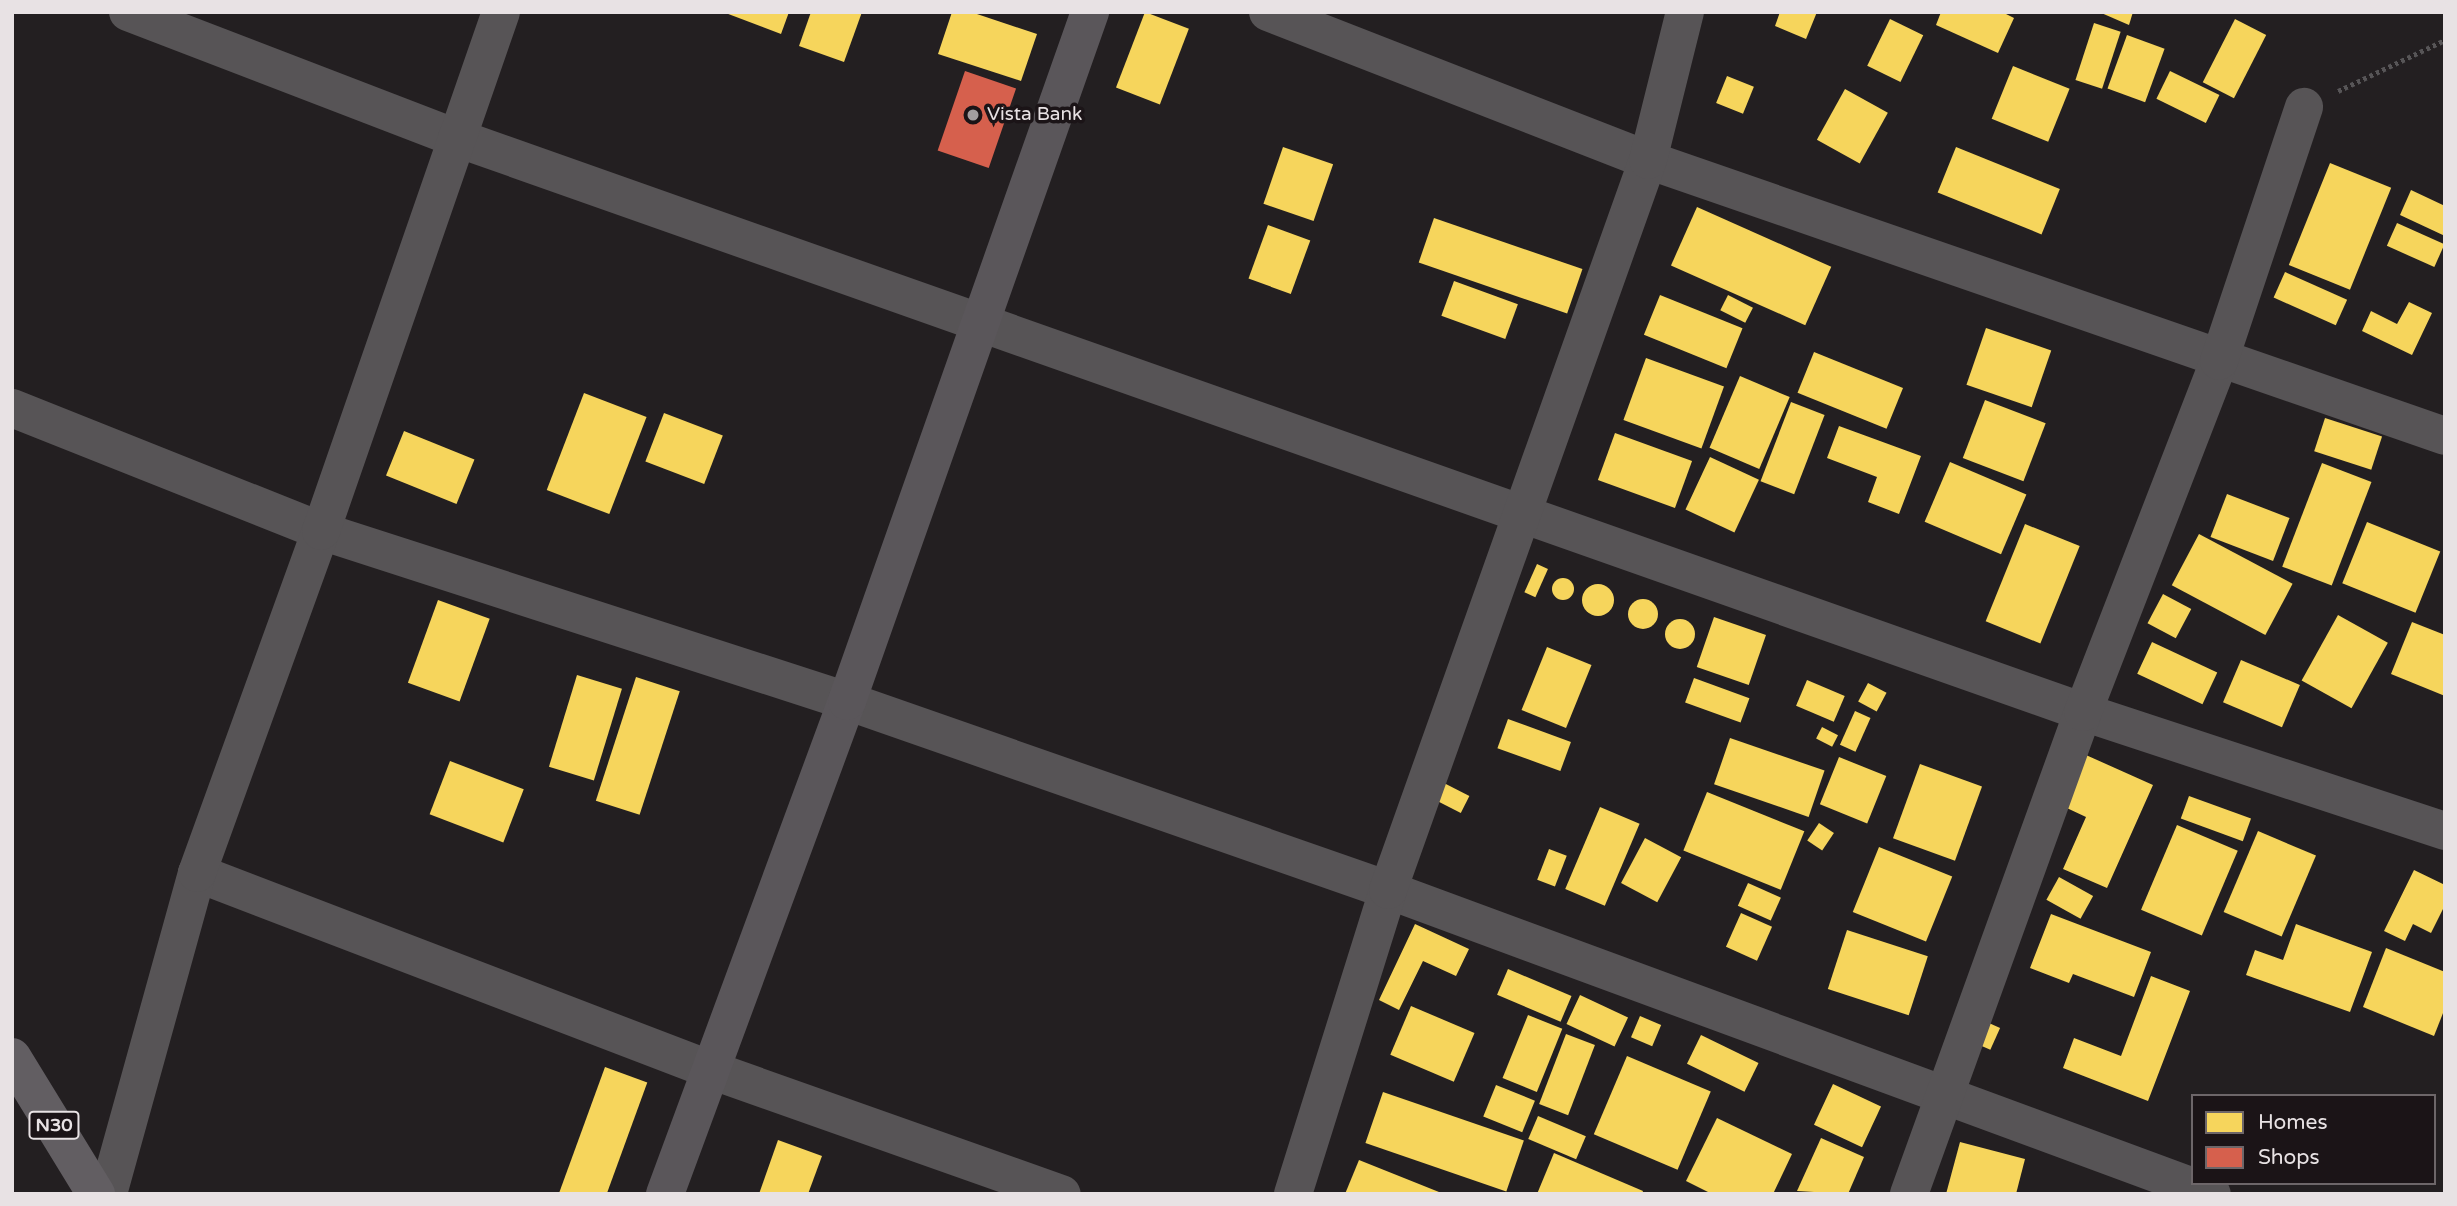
<!DOCTYPE html>
<style>
body{margin:0}
#map{position:relative;width:2457px;height:1206px;overflow:hidden;background:#231f21;font-family:"Varela Round",sans-serif}
div>[style]{position:absolute}
[style*='--x']{left:calc(var(--x)*1px);top:calc(var(--y)*1px);width:calc(var(--w)*1px);rotate:calc(var(--a)*1deg)}
.homes>*{inset:0;background:#f6d55c;transform-origin:0 0}
.round{border-radius:50%}
.shops>*{inset:0;background:#d6604d;transform-origin:0 0}
.path>*{height:4.5px;margin-top:-2.25px;transform-origin:0;background:repeating-linear-gradient(90deg,#575557 0 3.5px,transparent 0 7px)}
.street>*{height:38px;margin:-19px;padding:0 19px;transform-origin:19px;border-radius:19px;background:#575456}
.secondary>*{height:38px;margin:-19px;padding:0 19px;transform-origin:19px;border-radius:19px;background:#5a565a}
.primary>*{height:38px;margin:-19px;padding:0 19px;transform-origin:19px;border-radius:19px;background:#625e62}
.dots>*{width:19px;height:19px;translate:-50% -50%;box-sizing:border-box;border:4px solid #1b1417;border-radius:50%}
span{translate:-50% -50%;white-space:nowrap;text-align:center;line-height:1.15;-webkit-text-stroke:7px #1b1417;paint-order:stroke}
.shield-label span{padding:2px 5px;background:#1b1417;border:2px solid;border-radius:5px;-webkit-text-stroke-width:0}
.shield-label{font-size:18px;color:#e8e2e4;font-weight:700}
.poi-label{font-size:19px;color:#e8e2e4}
.left{translate:0 -50%;text-align:left}
.frame{position:absolute;inset:0;border:14px solid #e8e2e4;pointer-events:none}
.legend{position:absolute;left:2191px;top:1094px;width:245px;height:91px;box-sizing:border-box;background:#1b1417;border:2px solid #6d6669;margin:0;padding:9px 12px;list-style:none;font-size:21px;color:#e8e2e4}
.legend li{display:flex;align-items:center;gap:14px;height:35px}
.legend b{width:35px;border:2px solid #6d6669}
</style>
<div id="map">
<div class="homes">
<i style="clip-path:polygon(723px 12px,789px 12px,781px 34px)"></i>
<i style="clip-path:polygon(811px 12px,862px 12px,844px 62px,799px 46px)"></i>
<i style="clip-path:polygon(952px 12px,971px 12px,1037px 34px,1021px 81px,938px 54px)"></i>
<i style="left:1145px;top:12px;width:47px;height:81px;rotate:21deg"></i>
<i style="clip-path:polygon(1780px 12px,1817px 12px,1806px 39px,1775px 26px)"></i>
<i style="clip-path:polygon(1941px 12px,2002px 12px,2014px 18px,1998px 53px,1936px 25px)"></i>
<i style="clip-path:polygon(2099px 12px,2133px 12px,2129px 25px)"></i>
<i style="left:1890px;top:19px;width:37px;height:52px;rotate:26deg"></i>
<i style="left:2235px;top:19px;width:35px;height:71px;rotate:27deg"></i>
<i style="left:2094px;top:23px;width:28px;height:60px;rotate:18deg"></i>
<i style="left:2127px;top:35px;width:40px;height:57px;rotate:20deg"></i>
<i style="left:2013px;top:66px;width:61px;height:57px;rotate:22deg"></i>
<i style="left:2170px;top:71px;width:55px;height:31px;rotate:26deg"></i>
<i style="left:1727px;top:76px;width:29px;height:29px;rotate:22deg"></i>
<i style="left:1845px;top:89px;width:49px;height:58px;rotate:29deg"></i>
<i style="left:1283px;top:147px;width:53px;height:60px;rotate:19deg"></i>
<i style="left:1956px;top:147px;width:112px;height:49px;rotate:22deg"></i>
<i style="left:2330px;top:163px;width:66px;height:110px;rotate:22deg"></i>
<i style="clip-path:polygon(2411px 190px,2445px 206px,2445px 236px,2400px 215px)"></i>
<i style="left:1697px;top:207px;width:147px;height:64px;rotate:24deg"></i>
<i style="left:1434px;top:218px;width:157px;height:47px;rotate:19deg"></i>
<i style="left:2397px;top:223px;width:52px;height:25px;rotate:24deg"></i>
<i style="left:1268px;top:225px;width:45px;height:57px;rotate:20deg"></i>
<i style="left:2285px;top:272px;width:68px;height:28px;rotate:24deg"></i>
<i style="left:1454px;top:281px;width:68px;height:37px;rotate:20deg"></i>
<i style="left:1660px;top:295px;width:89px;height:43px;rotate:22deg"></i>
<i style="left:1728px;top:295px;width:28px;height:17px;rotate:27deg"></i>
<i style="clip-path:polygon(2409px 302px,2432px 313px,2412px 355px,2362px 331px,2371px 311px,2397px 324px)"></i>
<i style="left:1986px;top:328px;width:69px;height:60px;rotate:19deg"></i>
<i style="left:1814px;top:352px;width:96px;height:44px;rotate:22deg"></i>
<i style="left:1646px;top:358px;width:83px;height:66px;rotate:20deg"></i>
<i style="left:1740px;top:376px;width:54px;height:78px;rotate:23deg"></i>
<i style="left:584px;top:393px;width:67px;height:104px;rotate:21deg"></i>
<i style="left:1985px;top:400px;width:65px;height:62px;rotate:21deg"></i>
<i style="left:1791px;top:402px;width:36px;height:85px;rotate:21deg"></i>
<i style="left:664px;top:413px;width:63px;height:52px;rotate:21deg"></i>
<i style="left:2325px;top:418px;width:60px;height:35px;rotate:18deg"></i>
<i style="clip-path:polygon(1839px 426px,1921px 456px,1899px 514px,1868px 502px,1877px 477px,1827px 458px)"></i>
<i style="left:404px;top:431px;width:76px;height:48px;rotate:22deg"></i>
<i style="left:1615px;top:433px;width:82px;height:50px;rotate:20deg"></i>
<i style="left:1710px;top:457px;width:54px;height:58px;rotate:25deg"></i>
<i style="left:1950px;top:462px;width:83px;height:65px;rotate:23deg"></i>
<i style="left:2322px;top:463px;width:53px;height:111px;rotate:21deg"></i>
<i style="left:2227px;top:494px;width:67px;height:46px;rotate:21deg"></i>
<i style="left:2367px;top:522px;width:79px;height:66px;rotate:22deg"></i>
<i style="left:2025px;top:524px;width:59px;height:105px;rotate:22deg"></i>
<i style="left:2199px;top:534px;width:106px;height:58px;rotate:28deg"></i>
<i style="left:1537px;top:564px;width:12px;height:31px;rotate:24deg"></i>
<i class="round" style="left:1552px;top:578px;width:22px;height:22px"></i>
<i class="round" style="left:1582px;top:584px;width:32px;height:32px"></i>
<i style="left:2163px;top:594px;width:32px;height:33px;rotate:28deg"></i>
<i class="round" style="left:1628px;top:599px;width:30px;height:30px"></i>
<i style="left:438px;top:600px;width:55px;height:88px;rotate:20deg"></i>
<i style="left:2338px;top:615px;width:57px;height:75px;rotate:29deg"></i>
<i style="left:1714px;top:617px;width:55px;height:53px;rotate:19deg"></i>
<i class="round" style="left:1665px;top:619px;width:30px;height:30px"></i>
<i style="clip-path:polygon(2412px 622px,2445px 635px,2445px 696px,2391px 674px)"></i>
<i style="left:2152px;top:642px;width:72px;height:35px;rotate:25deg"></i>
<i style="left:1547px;top:647px;width:48px;height:68px;rotate:22deg"></i>
<i style="left:2241px;top:660px;width:64px;height:46px;rotate:23deg"></i>
<i style="left:577px;top:675px;width:47px;height:96px;rotate:17deg"></i>
<i style="left:636px;top:677px;width:46px;height:130px;rotate:18deg"></i>
<i style="left:1694px;top:678px;width:59px;height:26px;rotate:20deg"></i>
<i style="left:1807px;top:680px;width:41px;height:28px;rotate:23deg"></i>
<i style="left:1868px;top:683px;width:21px;height:21px;rotate:28deg"></i>
<i style="left:1855px;top:711px;width:17px;height:37px;rotate:24deg"></i>
<i style="left:1508px;top:719px;width:67px;height:31px;rotate:20deg"></i>
<i style="left:1822px;top:727px;width:18px;height:13px;rotate:27deg"></i>
<i style="left:1730px;top:738px;width:100px;height:49px;rotate:19deg"></i>
<i style="clip-path:polygon(2077px 751px,2153px 785px,2107px 888px,2063px 869px,2086px 817px,2054px 802px)"></i>
<i style="left:1839px;top:757px;width:51px;height:51px;rotate:22deg"></i>
<i style="left:450px;top:761px;width:79px;height:57px;rotate:21deg"></i>
<i style="left:1920px;top:764px;width:66px;height:79px;rotate:20deg"></i>
<i style="left:1440px;top:781px;width:33px;height:19px;rotate:27deg"></i>
<i style="left:1707px;top:792px;width:105px;height:63px;rotate:22deg"></i>
<i style="left:2189px;top:796px;width:66px;height:24px;rotate:20deg"></i>
<i style="left:1600px;top:807px;width:43px;height:89px;rotate:23deg"></i>
<i style="left:1819px;top:823px;width:18px;height:21px;rotate:34deg"></i>
<i style="left:2177px;top:825px;width:66px;height:92px;rotate:23deg"></i>
<i style="left:2258px;top:831px;width:63px;height:88px;rotate:23deg"></i>
<i style="left:1645px;top:838px;width:41px;height:51px;rotate:28deg"></i>
<i style="left:1879px;top:847px;width:79px;height:70px;rotate:22deg"></i>
<i style="left:1549px;top:849px;width:19px;height:33px;rotate:21deg"></i>
<i style="clip-path:polygon(2414px 870px,2445px 885px,2445px 905px,2431px 933px,2413px 924px,2405px 941px,2384px 931px)"></i>
<i style="left:2059px;top:877px;width:39px;height:26px;rotate:29deg"></i>
<i style="left:1748px;top:883px;width:36px;height:25px;rotate:24deg"></i>
<i style="left:1741px;top:913px;width:34px;height:37px;rotate:24deg"></i>
<i style="clip-path:polygon(2051px 914px,2151px 952px,2134px 997px,2073px 974px,2069px 983px,2030px 968px)"></i>
<i style="clip-path:polygon(1415px 924px,1469px 949px,1456px 976px,1423px 961px,1399px 1010px,1379px 1000px)"></i>
<i style="clip-path:polygon(2296px 924px,2372px 952px,2350px 1012px,2246px 975px,2255px 950px,2283px 960px)"></i>
<i style="left:1847px;top:930px;width:85px;height:62px;rotate:18deg"></i>
<i style="clip-path:polygon(2386px 948px,2445px 972px,2445px 1008px,2434px 1036px,2363px 1007px)"></i>
<i style="left:1508px;top:969px;width:69px;height:28px;rotate:23deg"></i>
<i style="clip-path:polygon(2151px 976px,2190px 991px,2148px 1101px,2063px 1068px,2074px 1038px,2121px 1056px)"></i>
<i style="left:1580px;top:995px;width:53px;height:32px;rotate:25deg"></i>
<i style="left:1411px;top:1006px;width:69px;height:53px;rotate:23deg"></i>
<i style="left:1528px;top:1015px;width:37px;height:68px;rotate:22deg"></i>
<i style="left:1640px;top:1016px;width:23px;height:23px;rotate:23deg"></i>
<i style="left:1980px;top:1019px;width:22px;height:24px;rotate:24deg"></i>
<i style="left:1566px;top:1034px;width:31px;height:75px;rotate:21deg"></i>
<i style="left:1701px;top:1035px;width:64px;height:32px;rotate:26deg"></i>
<i style="left:1627px;top:1056px;width:91px;height:85px;rotate:23deg"></i>
<i style="left:605px;top:1067px;width:45px;height:135px;rotate:20deg"></i>
<i style="left:1833px;top:1084px;width:53px;height:45px;rotate:25deg"></i>
<i style="left:1496px;top:1085px;width:42px;height:34px;rotate:22deg"></i>
<i style="left:1383px;top:1092px;width:149px;height:54px;rotate:19deg"></i>
<i style="left:1538px;top:1116px;width:52px;height:25px;rotate:23deg"></i>
<i style="clip-path:polygon(1717px 1118px,1792px 1154px,1773px 1194px,1712px 1194px,1686px 1181px)"></i>
<i style="clip-path:polygon(1821px 1138px,1864px 1157px,1848px 1194px,1797px 1191px)"></i>
<i style="clip-path:polygon(778px 1140px,822px 1156px,808px 1194px,759px 1194px)"></i>
<i style="clip-path:polygon(1960px 1142px,2025px 1159px,2016px 1194px,1946px 1194px)"></i>
<i style="clip-path:polygon(1554px 1153px,1643px 1191px,1642px 1194px,1537px 1194px)"></i>
<i style="clip-path:polygon(1359px 1160px,1444px 1194px,1345px 1194px)"></i>
</div>
<div class="shops">
<i style="left:965px;top:71px;width:54px;height:84px;rotate:19deg"></i>
</div>
<div class="path">
<i style="--x:2338;--y:91;--w:119;--a:-25.5"></i>
</div>
<div class="street">
<i style="--x:128;--y:12;--w:352;--a:21"></i>
<i style="--x:457;--y:138;--w:1724;--a:19.44"></i>
<i style="--x:2083;--y:712;--w:381;--a:18.2"></i>
<i style="--x:1268;--y:12;--w:408;--a:21.3"></i>
<i style="--x:1648;--y:160;--w:843;--a:19.1"></i>
<i style="--x:12;--y:408;--w:333;--a:21.7"></i>
<i style="--x:321;--y:531;--w:553;--a:17.91"></i>
<i style="--x:847;--y:701;--w:573;--a:19.26"></i>
<i style="--x:1388;--y:890;--w:878;--a:20.25"></i>
<i style="--x:197;--y:873;--w:550;--a:20.97"></i>
<i style="--x:711;--y:1070;--w:372;--a:19.5"></i>
<i style="--x:108;--y:1194;--w:333;--a:-74.5"></i>
<i style="--x:197;--y:873;--w:364;--a:-70.1"></i>
<i style="--x:321;--y:531;--w:549;--a:-70.87"></i>
<i style="--x:1293;--y:1194;--w:318;--a:-72.6"></i>
<i style="--x:1388;--y:890;--w:775;--a:-70.4"></i>
<i style="--x:1648;--y:160;--w:153;--a:-76"></i>
<i style="--x:1909;--y:1194;--w:512;--a:-70.15"></i>
<i style="--x:2083;--y:712;--w:376;--a:-68.8"></i>
<i style="--x:2219;--y:361;--w:268;--a:-71.5"></i>
</div>
<div class="secondary">
<i style="--x:665;--y:1194;--w:526;--a:-69.74"></i>
<i style="--x:847;--y:701;--w:731;--a:-70.57"></i>
</div>
<div class="primary">
<i style="--x:12;--y:1057;--w:161;--a:58.5"></i>
</div>
<div class="dots">
<i style="left:973px;top:115px;background:#a39ea0"></i>
</div>
<div class="shield-label">
<span style="left:54px;top:1125px">N30</span>
</div>
<div class="poi-label">
<span class="left" style="left:987px;top:115px">Vista Bank</span>
</div>
<div class="frame"></div>
<ul class="legend">
<li><b style="height:19px;background:#f6d55c"></b>Homes</li>
<li><b style="height:19px;background:#d6604d"></b>Shops</li>
</ul>
</div>
